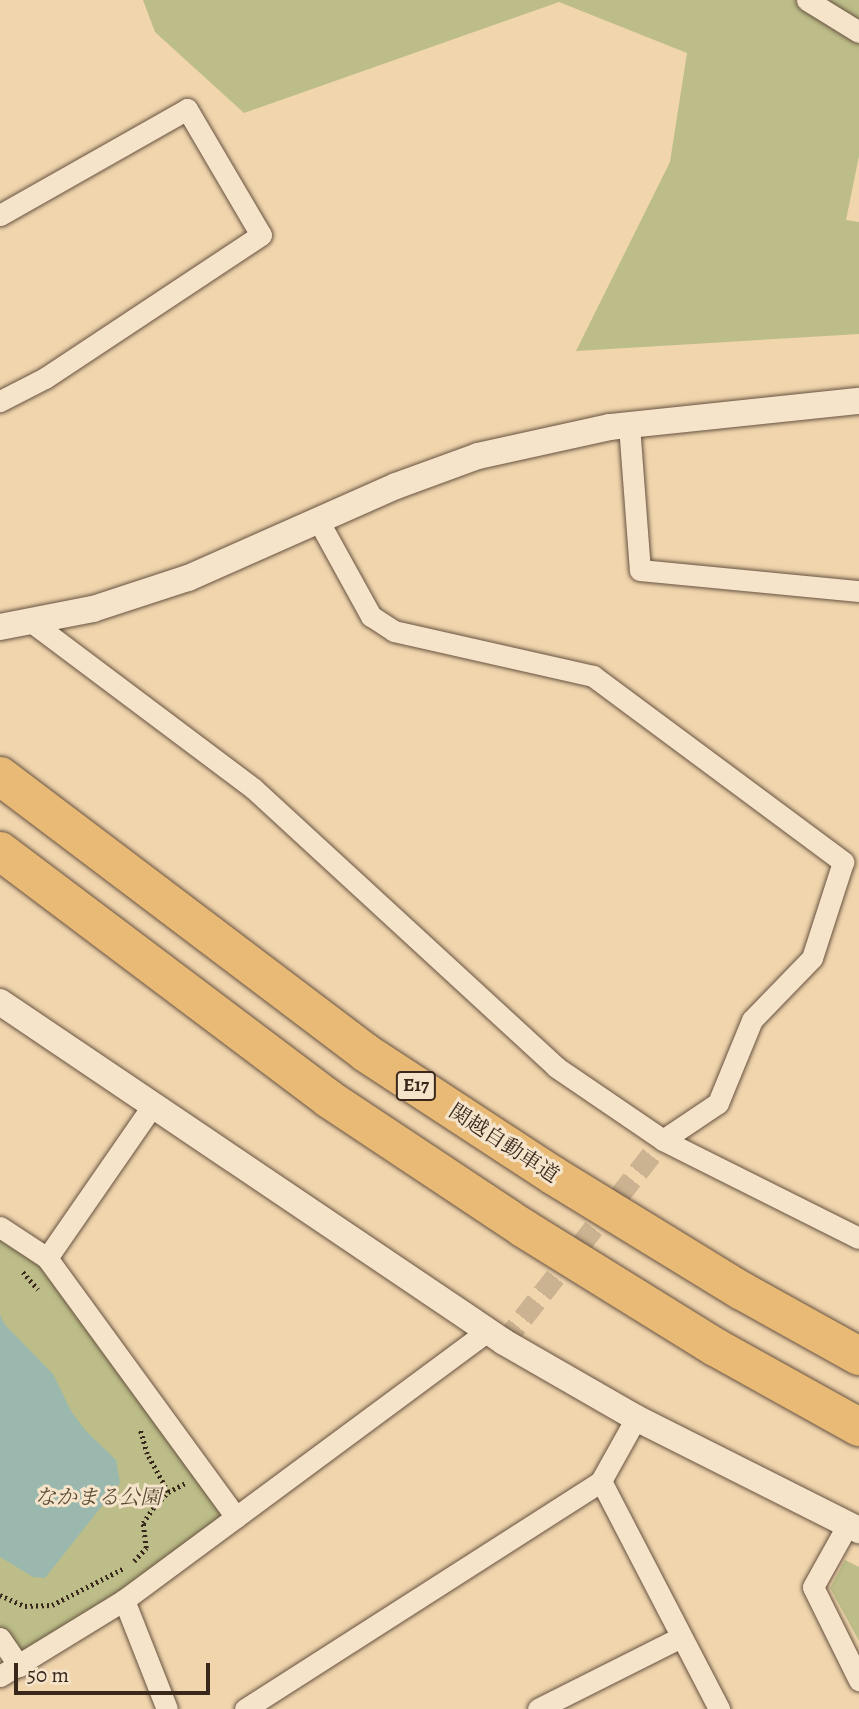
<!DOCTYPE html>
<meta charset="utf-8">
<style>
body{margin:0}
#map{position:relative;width:859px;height:1709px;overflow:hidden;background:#f0d5ad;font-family:Alegreya,"Noto Serif JP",serif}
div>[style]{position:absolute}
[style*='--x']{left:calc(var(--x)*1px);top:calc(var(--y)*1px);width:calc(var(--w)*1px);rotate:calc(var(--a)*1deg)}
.green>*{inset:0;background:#bcbd88}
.water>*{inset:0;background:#9bb8af}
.minor-tunnel>*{height:21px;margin-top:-10.5px;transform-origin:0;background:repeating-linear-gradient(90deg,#cbb290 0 21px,transparent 0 31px)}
.path>*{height:4.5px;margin-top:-2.25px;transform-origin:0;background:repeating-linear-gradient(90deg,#39271c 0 2px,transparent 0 5.5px)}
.roads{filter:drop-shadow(0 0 2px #675240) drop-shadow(0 0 2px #675240)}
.minor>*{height:21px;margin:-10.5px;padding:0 10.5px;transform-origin:10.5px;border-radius:10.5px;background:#f5e4ca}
.tertiary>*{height:26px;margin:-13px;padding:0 13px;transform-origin:13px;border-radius:13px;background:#f5e4ca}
.motorway>*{height:38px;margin:-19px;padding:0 19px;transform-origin:19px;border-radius:19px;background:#e8ba76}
span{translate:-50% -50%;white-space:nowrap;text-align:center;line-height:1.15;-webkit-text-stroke:6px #f5e4ca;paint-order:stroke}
.shield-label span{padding:2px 5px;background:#f5e4ca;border:2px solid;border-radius:5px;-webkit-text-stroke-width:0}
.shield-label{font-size:19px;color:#39271c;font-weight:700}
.street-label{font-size:21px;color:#39271c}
.park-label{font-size:21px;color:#5a4c37;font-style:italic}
.scale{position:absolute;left:14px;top:1663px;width:196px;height:32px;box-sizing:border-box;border:4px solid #39271c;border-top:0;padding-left:9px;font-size:21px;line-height:24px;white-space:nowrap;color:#39271c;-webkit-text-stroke:5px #f5e4ca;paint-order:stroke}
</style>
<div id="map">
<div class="green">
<i style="clip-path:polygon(143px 0,859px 0,859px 156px,846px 220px,859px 222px,859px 334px,576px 351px,670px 162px,687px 53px,559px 2px,244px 113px,155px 32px)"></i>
<i style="clip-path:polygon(0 1227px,47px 1258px,236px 1517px,19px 1666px,0 1637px)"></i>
<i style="clip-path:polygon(845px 1560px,859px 1567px,859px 1641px,830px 1588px)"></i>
</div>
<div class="water">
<i style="clip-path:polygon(0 1315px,5px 1325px,53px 1374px,71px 1411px,85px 1430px,116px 1460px,120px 1483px,45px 1578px,33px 1577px,0 1557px)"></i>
</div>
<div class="minor-tunnel">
<i style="--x:504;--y:1342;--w:257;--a:-51.8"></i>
</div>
<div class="path">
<i style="--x:23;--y:1272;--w:23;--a:49"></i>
<i style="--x:168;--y:1492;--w:20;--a:-27"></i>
<i style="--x:134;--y:1561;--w:18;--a:-47"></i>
<i style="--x:146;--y:1548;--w:25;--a:-97"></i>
<i style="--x:143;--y:1523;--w:18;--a:-56"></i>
<i style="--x:153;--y:1508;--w:22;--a:-47"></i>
<i style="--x:168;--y:1492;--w:43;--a:-118.9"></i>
<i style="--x:147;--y:1454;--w:26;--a:-106"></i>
<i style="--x:0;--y:1595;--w:27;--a:24"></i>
<i style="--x:25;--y:1606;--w:27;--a:-2"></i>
<i style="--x:52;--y:1605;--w:81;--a:-27.2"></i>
</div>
<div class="roads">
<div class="minor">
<i style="--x:807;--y:0;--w:61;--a:31.6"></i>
<i style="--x:0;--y:215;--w:215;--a:-29.5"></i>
<i style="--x:187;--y:109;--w:146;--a:59.6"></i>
<i style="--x:261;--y:235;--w:259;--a:146.5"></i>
<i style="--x:45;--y:378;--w:51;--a:152.9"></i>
<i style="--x:629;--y:425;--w:145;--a:85.7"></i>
<i style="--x:640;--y:570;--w:220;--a:5.5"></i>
<i style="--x:318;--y:520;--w:110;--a:61.1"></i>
<i style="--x:371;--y:616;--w:27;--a:33"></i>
<i style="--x:394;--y:631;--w:204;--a:12.7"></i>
<i style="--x:593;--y:676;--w:312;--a:36.6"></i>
<i style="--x:843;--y:862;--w:101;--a:107.9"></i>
<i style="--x:812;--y:958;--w:86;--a:134.1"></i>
<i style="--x:752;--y:1020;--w:90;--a:112.3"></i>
<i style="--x:718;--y:1103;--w:66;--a:146.1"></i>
<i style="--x:33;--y:623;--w:276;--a:36.9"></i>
<i style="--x:254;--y:789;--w:410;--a:42.6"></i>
<i style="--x:556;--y:1067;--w:130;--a:34.3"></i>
<i style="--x:663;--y:1140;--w:219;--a:26.6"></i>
<i style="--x:0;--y:1227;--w:56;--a:33.4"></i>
<i style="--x:47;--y:1258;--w:321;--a:53.9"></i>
<i style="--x:47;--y:1258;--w:186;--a:-55.3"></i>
<i style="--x:636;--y:1418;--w:72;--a:119.1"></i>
<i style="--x:601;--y:1481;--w:257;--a:62.6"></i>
<i style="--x:848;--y:1524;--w:72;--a:119.1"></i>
<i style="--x:813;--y:1587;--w:104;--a:63.7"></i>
<i style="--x:124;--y:1600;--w:117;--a:68.5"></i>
<i style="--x:0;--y:1638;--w:34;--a:56"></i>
<i style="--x:0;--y:1676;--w:145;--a:-31.5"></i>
<i style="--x:124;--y:1600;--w:453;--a:-36.5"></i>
<i style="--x:245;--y:1709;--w:423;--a:-32.6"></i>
<i style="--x:538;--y:1709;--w:160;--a:-26.7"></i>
</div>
<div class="tertiary">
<i style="--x:0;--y:627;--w:95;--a:-11"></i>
<i style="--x:93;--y:609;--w:100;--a:-18.1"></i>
<i style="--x:188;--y:578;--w:227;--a:-23.9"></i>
<i style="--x:396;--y:486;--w:87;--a:-20.1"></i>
<i style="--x:478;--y:456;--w:135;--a:-12.4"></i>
<i style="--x:610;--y:427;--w:250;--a:-6"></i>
<i style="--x:0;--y:1002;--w:608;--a:34"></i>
<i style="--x:504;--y:1342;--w:152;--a:29.9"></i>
<i style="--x:636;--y:1418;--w:250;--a:26.7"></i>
</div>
<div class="motorway">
<i style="--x:0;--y:776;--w:459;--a:37.1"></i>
<i style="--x:366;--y:1053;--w:225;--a:33.2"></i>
<i style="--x:554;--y:1176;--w:220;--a:31.5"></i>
<i style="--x:742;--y:1291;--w:134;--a:29.1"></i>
<i style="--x:0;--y:851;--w:412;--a:37"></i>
<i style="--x:329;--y:1099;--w:233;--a:33.6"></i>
<i style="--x:523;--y:1228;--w:226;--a:31.8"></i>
<i style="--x:715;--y:1347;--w:165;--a:29.1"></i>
</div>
</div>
<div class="shield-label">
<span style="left:416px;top:1086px">E17</span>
</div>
<div class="street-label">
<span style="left:504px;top:1143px;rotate:33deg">関越自動車道</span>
</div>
<div class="park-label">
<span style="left:98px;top:1497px">なかまる公園</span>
</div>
<div class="scale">50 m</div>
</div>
